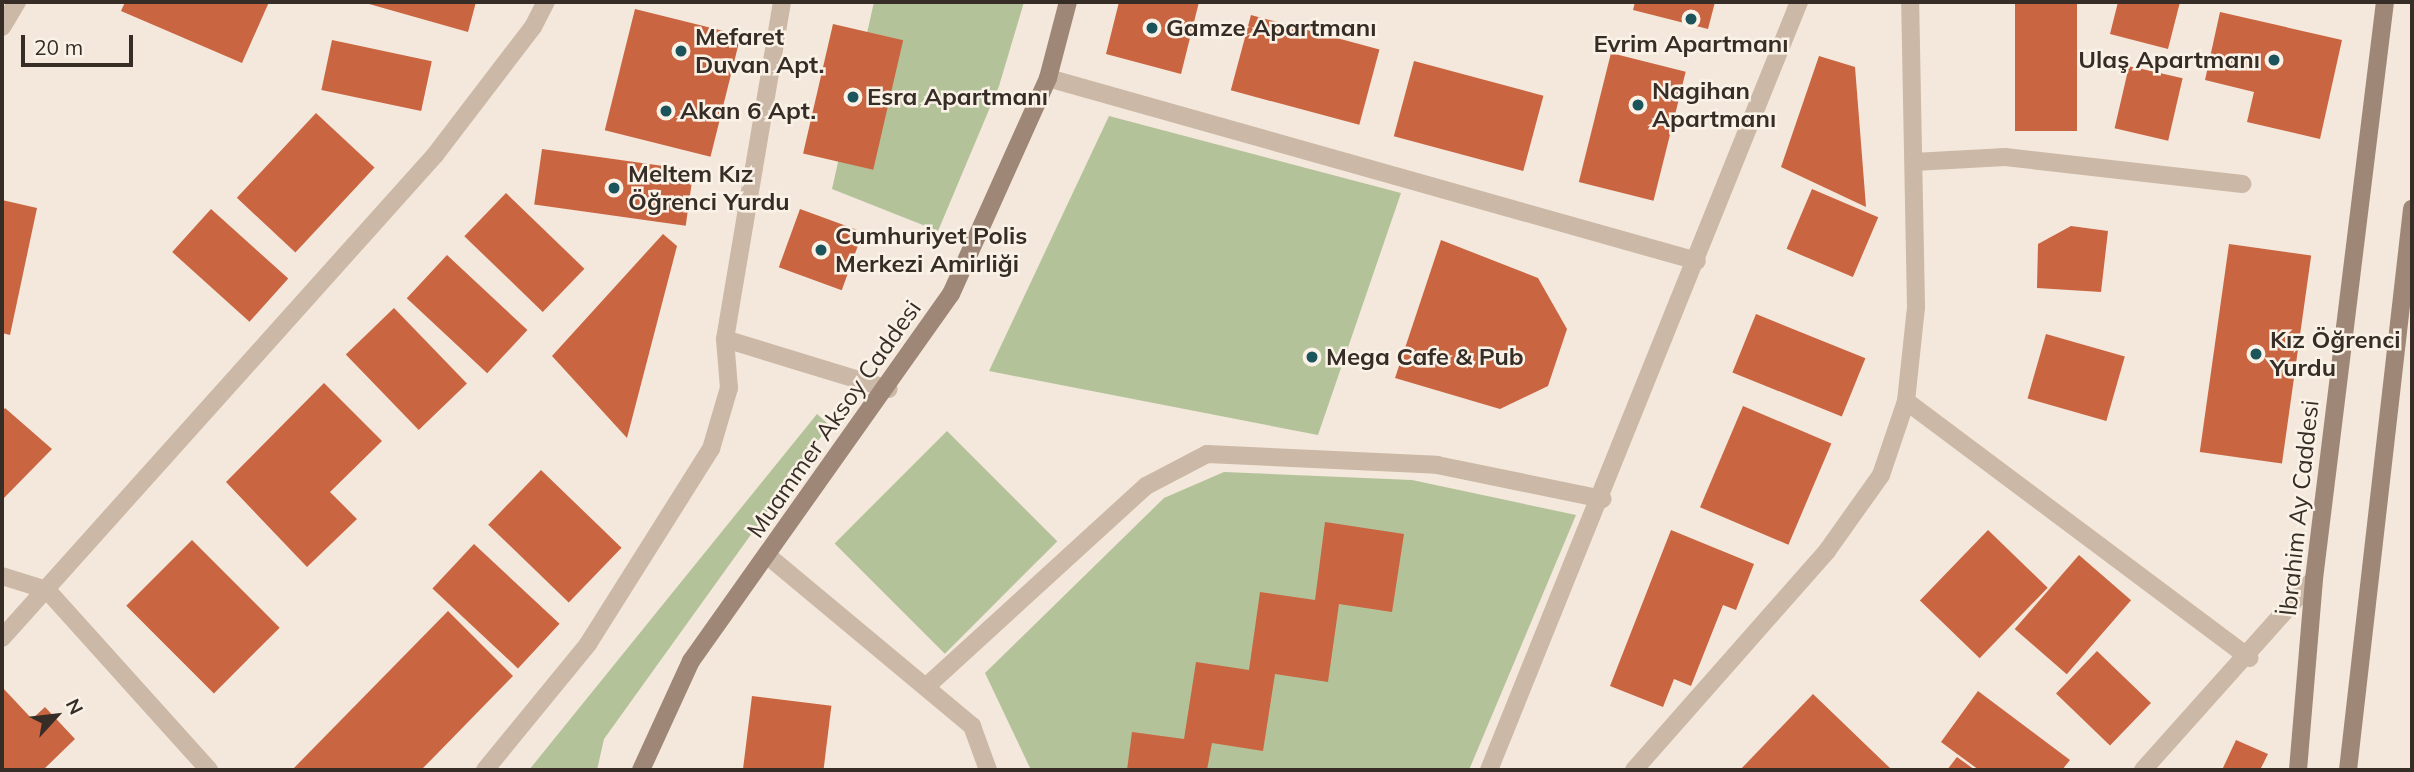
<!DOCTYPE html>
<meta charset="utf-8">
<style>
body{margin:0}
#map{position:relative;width:2414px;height:772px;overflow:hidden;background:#f3e8db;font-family:Mulish,sans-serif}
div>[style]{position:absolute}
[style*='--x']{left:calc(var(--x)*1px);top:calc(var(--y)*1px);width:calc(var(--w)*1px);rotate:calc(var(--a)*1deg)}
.green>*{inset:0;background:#b4c29a;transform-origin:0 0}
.building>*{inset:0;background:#ca6541;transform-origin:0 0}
.service>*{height:18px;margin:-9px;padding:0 9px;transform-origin:9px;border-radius:9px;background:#cbb8a6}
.minor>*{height:18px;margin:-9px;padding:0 9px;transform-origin:9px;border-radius:9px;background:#cbb8a6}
.secondary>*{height:18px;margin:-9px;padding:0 9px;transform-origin:9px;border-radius:9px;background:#9f8777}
.dots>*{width:19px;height:19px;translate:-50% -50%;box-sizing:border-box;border:4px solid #faf2e7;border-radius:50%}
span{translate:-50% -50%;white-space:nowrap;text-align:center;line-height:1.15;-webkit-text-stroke:5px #faf2e7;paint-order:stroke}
.poi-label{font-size:24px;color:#372d27;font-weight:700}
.left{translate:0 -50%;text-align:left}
.right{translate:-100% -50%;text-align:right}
.street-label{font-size:24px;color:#372d27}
.frame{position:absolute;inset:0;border:4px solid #372d27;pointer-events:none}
.north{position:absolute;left:21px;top:681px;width:70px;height:70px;-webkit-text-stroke:5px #faf2e7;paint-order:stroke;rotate:63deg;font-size:19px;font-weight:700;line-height:28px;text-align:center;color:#372d27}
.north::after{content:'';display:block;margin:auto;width:24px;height:32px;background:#372d27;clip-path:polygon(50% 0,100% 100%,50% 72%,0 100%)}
.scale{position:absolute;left:21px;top:35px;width:112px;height:32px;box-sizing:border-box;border:4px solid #372d27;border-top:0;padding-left:9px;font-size:21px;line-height:24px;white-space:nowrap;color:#372d27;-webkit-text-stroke:5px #faf2e7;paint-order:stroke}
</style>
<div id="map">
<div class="green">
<i style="clip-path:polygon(874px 2px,1024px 2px,999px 86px,938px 231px,832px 189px)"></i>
<i style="clip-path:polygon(1109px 116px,1401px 193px,1318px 435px,989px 371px)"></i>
<i style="clip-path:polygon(817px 414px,827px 423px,824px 433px,604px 739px,597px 770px,529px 770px)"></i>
<i style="left:947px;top:431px;width:156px;height:159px;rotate:45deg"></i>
<i style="clip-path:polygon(1224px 472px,1412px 480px,1576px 515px,1469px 770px,1031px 770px,985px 673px,1164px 498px)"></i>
</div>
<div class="building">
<i style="clip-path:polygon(125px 2px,269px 2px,242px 63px,121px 11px)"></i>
<i style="clip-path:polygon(362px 2px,476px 2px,468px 32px)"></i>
<i style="clip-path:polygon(1119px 2px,1199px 2px,1181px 74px,1106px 54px)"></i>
<i style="clip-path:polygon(1635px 2px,1715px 2px,1708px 29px,1633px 10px)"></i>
<i style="left:2015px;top:2px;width:62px;height:129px"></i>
<i style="clip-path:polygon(2118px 2px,2180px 2px,2168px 49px,2110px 34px)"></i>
<i style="left:635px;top:9px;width:109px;height:125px;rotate:14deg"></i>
<i style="clip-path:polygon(2220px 12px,2342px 40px,2320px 139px,2247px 122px,2254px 92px,2205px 80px)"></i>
<i style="left:1251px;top:15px;width:133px;height:78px;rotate:15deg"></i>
<i style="left:833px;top:24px;width:72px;height:133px;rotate:13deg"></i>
<i style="left:332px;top:40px;width:102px;height:51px;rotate:12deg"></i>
<i style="left:1611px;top:53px;width:77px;height:133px;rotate:14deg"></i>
<i style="clip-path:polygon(1819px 56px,1855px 67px,1866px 207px,1781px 167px)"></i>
<i style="left:1414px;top:61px;width:134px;height:78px;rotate:15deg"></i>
<i style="left:2129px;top:66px;width:55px;height:64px;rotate:13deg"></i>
<i style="left:316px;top:113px;width:80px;height:116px;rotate:43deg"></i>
<i style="left:542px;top:149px;width:153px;height:56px;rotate:8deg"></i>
<i style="left:1812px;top:189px;width:72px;height:65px;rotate:23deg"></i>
<i style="left:506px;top:193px;width:109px;height:60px;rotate:44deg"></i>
<i style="clip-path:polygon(2px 200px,37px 208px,10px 335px,2px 333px)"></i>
<i style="left:211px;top:209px;width:104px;height:58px;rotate:42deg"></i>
<i style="left:800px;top:209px;width:67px;height:62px;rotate:20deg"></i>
<i style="clip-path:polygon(2071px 226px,2108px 231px,2101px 292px,2037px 288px,2038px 244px)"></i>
<i style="clip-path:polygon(663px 234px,677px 246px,627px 438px,552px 356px)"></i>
<i style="clip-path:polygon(1441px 240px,1538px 278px,1567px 329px,1548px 386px,1500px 409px,1395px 378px)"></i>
<i style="left:2229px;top:244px;width:83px;height:210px;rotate:8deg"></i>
<i style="left:447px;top:255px;width:110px;height:59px;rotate:43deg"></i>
<i style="left:394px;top:308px;width:105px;height:67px;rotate:46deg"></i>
<i style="left:1756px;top:314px;width:118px;height:63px;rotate:22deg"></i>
<i style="left:2046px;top:334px;width:82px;height:67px;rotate:16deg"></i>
<i style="clip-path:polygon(324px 383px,382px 441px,330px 492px,357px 519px,307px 567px,226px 482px)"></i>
<i style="left:1743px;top:406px;width:96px;height:110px;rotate:23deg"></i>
<i style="clip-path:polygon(5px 408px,52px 449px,2px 500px,2px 412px)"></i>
<i style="left:541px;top:470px;width:112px;height:76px;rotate:44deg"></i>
<i style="clip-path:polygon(1325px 522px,1404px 534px,1392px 612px,1339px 604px,1328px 682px,1275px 674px,1263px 751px,1212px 743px,1207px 770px,1127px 770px,1132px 732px,1184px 739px,1196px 662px,1249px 670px,1260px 592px,1315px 600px)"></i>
<i style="clip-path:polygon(1671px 530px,1754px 564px,1736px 610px,1723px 605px,1691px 686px,1674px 679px,1663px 707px,1610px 686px)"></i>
<i style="left:1988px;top:530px;width:83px;height:98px;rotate:44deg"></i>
<i style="left:192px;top:540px;width:124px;height:93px;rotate:45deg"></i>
<i style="left:474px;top:544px;width:117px;height:61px;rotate:43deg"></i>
<i style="left:2079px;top:555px;width:69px;height:98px;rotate:41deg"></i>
<i style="clip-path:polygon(448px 611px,513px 676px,431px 760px,421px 770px,292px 770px)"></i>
<i style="left:2097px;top:651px;width:75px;height:59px;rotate:44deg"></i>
<i style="clip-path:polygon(2px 687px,32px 719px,45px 707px,75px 739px,43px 770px,2px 770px)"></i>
<i style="clip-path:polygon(1978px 691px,2070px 760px,2062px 770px,1979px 770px,1941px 742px)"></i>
<i style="clip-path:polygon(1813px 694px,1892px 770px,1740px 770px)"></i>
<i style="left:752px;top:696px;width:80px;height:75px;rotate:7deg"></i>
<i style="clip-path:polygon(2236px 740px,2268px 754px,2260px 770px,2222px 770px)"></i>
<i style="clip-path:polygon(1957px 757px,1975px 770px,1947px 770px)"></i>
</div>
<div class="service">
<i style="--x:1914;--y:162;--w:91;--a:-3.1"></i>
<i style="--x:2005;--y:157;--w:239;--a:6.5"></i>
</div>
<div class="minor">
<i style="--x:782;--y:2;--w:342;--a:99.6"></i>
<i style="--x:725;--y:339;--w:171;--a:17"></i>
<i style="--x:2;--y:27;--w:29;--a:-59"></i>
<i style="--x:1048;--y:78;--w:674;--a:15.75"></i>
<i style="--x:1906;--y:401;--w:429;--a:36.8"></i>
<i style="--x:768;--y:556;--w:266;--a:39.8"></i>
<i style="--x:972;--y:726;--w:47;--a:70"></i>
<i style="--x:2;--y:576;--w:47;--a:17.3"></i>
<i style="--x:47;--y:590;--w:242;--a:48"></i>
<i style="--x:2;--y:638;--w:649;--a:-48.12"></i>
<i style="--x:435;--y:155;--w:161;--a:-52.6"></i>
<i style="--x:533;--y:27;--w:28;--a:-63"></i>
<i style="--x:928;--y:685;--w:295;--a:-42.4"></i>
<i style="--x:1146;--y:486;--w:69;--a:-27.7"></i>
<i style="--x:1207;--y:454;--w:230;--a:2.7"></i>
<i style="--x:1437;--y:465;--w:169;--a:11.6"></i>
<i style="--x:485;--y:770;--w:163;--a:-50.7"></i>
<i style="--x:588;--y:644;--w:231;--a:-57.8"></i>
<i style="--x:711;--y:449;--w:64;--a:-73.6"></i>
<i style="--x:729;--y:388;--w:49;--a:-94.7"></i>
<i style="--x:1489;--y:770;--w:828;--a:-68.02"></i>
<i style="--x:1634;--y:770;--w:292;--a:-48.6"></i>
<i style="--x:1827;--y:551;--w:93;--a:-54.6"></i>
<i style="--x:1881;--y:475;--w:78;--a:-71.3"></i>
<i style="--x:1906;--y:401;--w:95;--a:-83.9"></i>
<i style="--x:1916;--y:307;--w:305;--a:-91.1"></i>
<i style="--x:2143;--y:770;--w:256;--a:-48.2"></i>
</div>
<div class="secondary">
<i style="--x:641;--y:770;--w:120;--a:-65.4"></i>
<i style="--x:691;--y:661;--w:450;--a:-54.7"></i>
<i style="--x:951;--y:294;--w:237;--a:-65.8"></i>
<i style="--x:1048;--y:78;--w:79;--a:-75.3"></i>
<i style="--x:2298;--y:770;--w:192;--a:-85.2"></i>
<i style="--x:2314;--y:579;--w:581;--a:-82.99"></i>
<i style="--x:2348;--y:770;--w:565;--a:-83.49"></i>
</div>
<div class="dots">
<i style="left:1691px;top:19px;background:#1b545a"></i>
<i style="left:1152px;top:28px;background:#1b545a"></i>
<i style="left:681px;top:51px;background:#1b545a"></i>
<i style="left:2274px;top:60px;background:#1b545a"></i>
<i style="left:853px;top:97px;background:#1b545a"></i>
<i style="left:1638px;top:105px;background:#1b545a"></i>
<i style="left:666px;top:111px;background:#1b545a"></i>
<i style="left:614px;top:188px;background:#1b545a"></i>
<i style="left:821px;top:250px;background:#1b545a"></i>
<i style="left:2256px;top:354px;background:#1b545a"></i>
<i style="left:1312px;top:357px;background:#1b545a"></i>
</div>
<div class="poi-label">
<span class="left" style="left:1166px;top:28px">Gamze Apartmanı</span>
<span class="left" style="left:695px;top:51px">Mefaret<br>Duvan Apt.</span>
<span style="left:1691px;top:44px">Evrim Apartmanı</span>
<span class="right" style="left:2260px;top:60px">Ulaş Apartmanı</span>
<span class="left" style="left:1652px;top:105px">Nagihan<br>Apartmanı</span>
<span class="left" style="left:867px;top:97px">Esra Apartmanı</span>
<span class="left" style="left:680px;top:111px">Akan 6 Apt.</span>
<span class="left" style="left:628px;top:188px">Meltem Kız<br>Öğrenci Yurdu</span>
<span class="left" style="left:835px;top:250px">Cumhuriyet Polis<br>Merkezi Amirliği</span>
<span class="left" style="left:2270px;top:354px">Kız Öğrenci<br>Yurdu</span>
<span class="left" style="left:1326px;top:357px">Mega Cafe &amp; Pub</span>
</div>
<div class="street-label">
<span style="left:834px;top:419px;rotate:-55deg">Muammer Aksoy Caddesi</span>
<span style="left:2299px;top:508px;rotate:-84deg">İbrahim Ay Caddesi</span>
</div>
<div class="frame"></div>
<div class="north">N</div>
<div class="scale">20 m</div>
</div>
